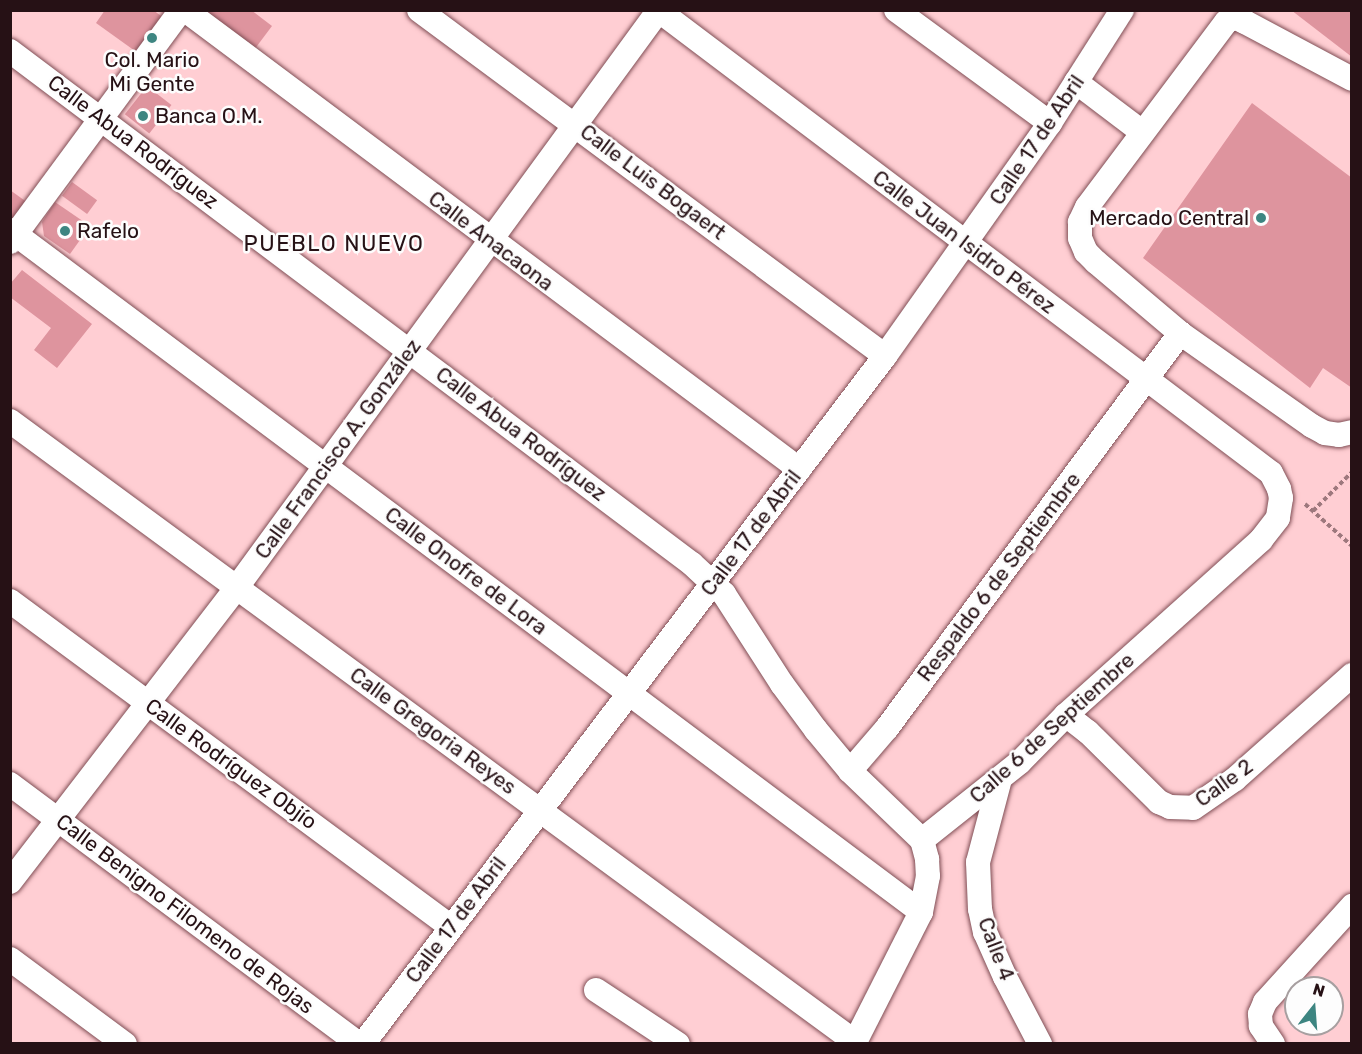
<!DOCTYPE html>
<meta charset="utf-8">
<style>
body{margin:0}
#map{position:relative;width:1362px;height:1054px;overflow:hidden;background:#ffced3;font-family:Rubik,sans-serif}
div>[style]{position:absolute}
[style*='--x']{left:calc(var(--x)*1px);top:calc(var(--y)*1px);width:calc(var(--w)*1px);rotate:calc(var(--a)*1deg)}
.building>*{inset:0;background:#de949e;transform-origin:0 0}
.path>*{height:4px;margin-top:-2px;transform-origin:0;background:repeating-linear-gradient(90deg,#9d787d 0 4.5px,transparent 0 7.5px)}
.roads{filter:drop-shadow(0 0 2px #804e55) drop-shadow(0 0 2px #804e55)}
.minor>*{height:24px;margin:-12px;padding:0 12px;transform-origin:12px;border-radius:12px;background:#fff}
.dots>*{width:16px;height:16px;translate:-50% -50%;box-sizing:border-box;border:3px solid #fdfdfd;border-radius:50%}
span{translate:-50% -50%;white-space:nowrap;text-align:center;line-height:1.15;-webkit-text-stroke:5px #fdfdfd;paint-order:stroke}
.poi-label{font-size:21px;color:#261115}
.left{translate:0 -50%;text-align:left}
.right{translate:-100% -50%;text-align:right}
.street-label{font-size:21px;color:#261115}
.neighbourhood-label{font-size:22px;color:#261115;letter-spacing:1.5px}
.frame{position:absolute;inset:0;border:12px solid #261115;pointer-events:none}
.north{position:absolute;left:1284px;top:976px;width:60px;height:60px;box-sizing:border-box;background:#fdfdfd;border:2px solid #a79fa0;border-radius:50%;rotate:17deg;font-size:16px;font-weight:700;line-height:24px;text-align:center;color:#261115}
.north::after{content:'';display:block;margin:auto;width:21px;height:27px;background:#3d8581;clip-path:polygon(50% 0,100% 100%,50% 72%,0 100%)}
</style>
<div id="map">
<div class="building">
<i style="clip-path:polygon(105px 10px,153px 10px,168px 21px,142px 56px,96px 23px)"></i>
<i style="clip-path:polygon(205px 10px,251px 10px,272px 26px,251px 54px)"></i>
<i style="clip-path:polygon(1291px 10px,1352px 10px,1352px 57px)"></i>
<i style="left:147px;top:86px;width:31px;height:36px;rotate:38deg"></i>
<i style="clip-path:polygon(1252px 103px,1352px 178px,1352px 388px,1323px 368px,1310px 388px,1143px 258px)"></i>
<i style="left:72px;top:182px;width:31px;height:17px;rotate:36deg"></i>
<i style="clip-path:polygon(10px 190px,28px 203px,10px 224px)"></i>
<i style="clip-path:polygon(55px 202px,90px 226px,70px 254px,44px 236px,42px 222px)"></i>
<i style="clip-path:polygon(22px 270px,92px 324px,57px 368px,34px 350px,51px 328px,10px 297px,10px 284px)"></i>
</div>
<div class="path">
<i style="--x:1305;--y:504;--w:63;--a:41.8"></i>
<i style="--x:1313;--y:511;--w:55;--a:-45"></i>
</div>
<div class="roads">
<div class="minor">
<i style="--x:185;--y:10;--w:767;--a:36.78"></i>
<i style="--x:419;--y:10;--w:580;--a:36.59"></i>
<i style="--x:658;--y:10;--w:768;--a:37.06"></i>
<i style="--x:1271;--y:473;--w:18;--a:63"></i>
<i style="--x:1279;--y:489;--w:9;--a:77"></i>
<i style="--x:1281;--y:498;--w:20;--a:99"></i>
<i style="--x:1278;--y:518;--w:28;--a:128"></i>
<i style="--x:1261;--y:540;--w:262;--a:138.1"></i>
<i style="--x:1066;--y:715;--w:66;--a:134.4"></i>
<i style="--x:1020;--y:762;--w:125;--a:141.5"></i>
<i style="--x:896;--y:10;--w:191;--a:36.3"></i>
<i style="--x:10;--y:51;--w:853;--a:36.95"></i>
<i style="--x:692;--y:564;--w:44;--a:43.2"></i>
<i style="--x:724;--y:594;--w:107;--a:57.2"></i>
<i style="--x:782;--y:684;--w:57;--a:53.5"></i>
<i style="--x:816;--y:730;--w:53;--a:50.3"></i>
<i style="--x:850;--y:771;--w:100;--a:43.8"></i>
<i style="--x:922;--y:840;--w:20;--a:75"></i>
<i style="--x:927;--y:859;--w:17;--a:87"></i>
<i style="--x:928;--y:876;--w:37;--a:101"></i>
<i style="--x:921;--y:912;--w:148;--a:116.9"></i>
<i style="--x:1352;--y:79;--w:121;--a:-152"></i>
<i style="--x:1245;--y:22;--w:12;--a:-156"></i>
<i style="--x:1234;--y:17;--w:9;--a:148"></i>
<i style="--x:1226;--y:22;--w:231;--a:126.9"></i>
<i style="--x:1087;--y:207;--w:17;--a:115"></i>
<i style="--x:1080;--y:222;--w:16;--a:90"></i>
<i style="--x:1080;--y:238;--w:15;--a:67"></i>
<i style="--x:1086;--y:252;--w:14;--a:45"></i>
<i style="--x:1096;--y:262;--w:110;--a:40.2"></i>
<i style="--x:1180;--y:333;--w:161;--a:35.2"></i>
<i style="--x:1312;--y:426;--w:15;--a:28"></i>
<i style="--x:1325;--y:433;--w:14;--a:8"></i>
<i style="--x:1339;--y:435;--w:13;--a:-13"></i>
<i style="--x:1076;--y:82;--w:83;--a:37.1"></i>
<i style="--x:10;--y:230;--w:1138;--a:36.82"></i>
<i style="--x:10;--y:242;--w:288;--a:-53.6"></i>
<i style="--x:10;--y:421;--w:1049;--a:36.31"></i>
<i style="--x:10;--y:601;--w:548;--a:36.47"></i>
<i style="--x:1066;--y:715;--w:28;--a:38"></i>
<i style="--x:1088;--y:732;--w:100;--a:44.6"></i>
<i style="--x:1159;--y:802;--w:12;--a:24"></i>
<i style="--x:1170;--y:807;--w:23;--a:2"></i>
<i style="--x:1193;--y:808;--w:51;--a:-34.6"></i>
<i style="--x:1235;--y:779;--w:157;--a:-41.6"></i>
<i style="--x:850;--y:771;--w:57;--a:-49.3"></i>
<i style="--x:887;--y:728;--w:492;--a:-53.4"></i>
<i style="--x:1000;--y:779;--w:86;--a:104.8"></i>
<i style="--x:978;--y:862;--w:47;--a:87.6"></i>
<i style="--x:980;--y:909;--w:24;--a:78"></i>
<i style="--x:985;--y:932;--w:49;--a:66"></i>
<i style="--x:1005;--y:977;--w:76;--a:62.4"></i>
<i style="--x:10;--y:784;--w:435;--a:36.7"></i>
<i style="--x:10;--y:882;--w:372;--a:-52.4"></i>
<i style="--x:237;--y:587;--w:715;--a:-53.82"></i>
<i style="--x:10;--y:959;--w:143;--a:36.5"></i>
<i style="--x:596;--y:990;--w:98;--a:33.4"></i>
<i style="--x:363;--y:1044;--w:864;--a:-52.81"></i>
<i style="--x:885;--y:356;--w:286;--a:-54.7"></i>
<i style="--x:1050;--y:123;--w:134;--a:-57.5"></i>
<i style="--x:1273;--y:1044;--w:22;--a:-124"></i>
<i style="--x:1261;--y:1026;--w:12;--a:-95"></i>
<i style="--x:1260;--y:1014;--w:13;--a:-67"></i>
<i style="--x:1265;--y:1002;--w:130;--a:-47.8"></i>
</div>
</div>
<div class="dots">
<i style="left:152px;top:38px;background:#3d8581"></i>
<i style="left:143px;top:116px;background:#3d8581"></i>
<i style="left:1261px;top:218px;background:#3d8581"></i>
<i style="left:65px;top:231px;background:#3d8581"></i>
</div>
<div class="poi-label">
<span style="left:152px;top:72px">Col. Mario<br>Mi Gente</span>
<span class="left" style="left:155px;top:116px">Banca O.M.</span>
<span class="right" style="left:1249px;top:218px">Mercado Central</span>
<span class="left" style="left:77px;top:231px">Rafelo</span>
</div>
<div class="street-label">
<span style="left:1037px;top:140px;rotate:-56deg">Calle 17 de Abril</span>
<span style="left:133px;top:142px;rotate:37deg">Calle Abua Rodríguez</span>
<span style="left:653px;top:182px;rotate:37deg">Calle Luis Bogaert</span>
<span style="left:491px;top:241px;rotate:37deg">Calle Anacaona</span>
<span style="left:964px;top:242px;rotate:37deg">Calle Juan Isidro Pérez</span>
<span style="left:521px;top:434px;rotate:37deg">Calle Abua Rodríguez</span>
<span style="left:338px;top:449px;rotate:-54deg">Calle Francisco A. González</span>
<span style="left:751px;top:533px;rotate:-53deg">Calle 17 de Abril</span>
<span style="left:466px;top:571px;rotate:37deg">Calle Onofre de Lora</span>
<span style="left:999px;top:577px;rotate:-53deg">Respaldo 6 de Septiembre</span>
<span style="left:1052px;top:728px;rotate:-42deg">Calle 6 de Septiembre</span>
<span style="left:433px;top:731px;rotate:36deg">Calle Gregoria Reyes</span>
<span style="left:231px;top:764px;rotate:36deg">Calle Rodríguez Objío</span>
<span style="left:1224px;top:783px;rotate:-36deg">Calle 2</span>
<span style="left:185px;top:914px;rotate:37deg">Calle Benigno Filomeno de Rojas</span>
<span style="left:456px;top:920px;rotate:-53deg">Calle 17 de Abril</span>
<span style="left:996px;top:949px;rotate:69deg">Calle 4</span>
</div>
<div class="neighbourhood-label">
<span style="left:334px;top:244px">PUEBLO NUEVO</span>
</div>
<div class="frame"></div>
<div class="north">N</div>
</div>
